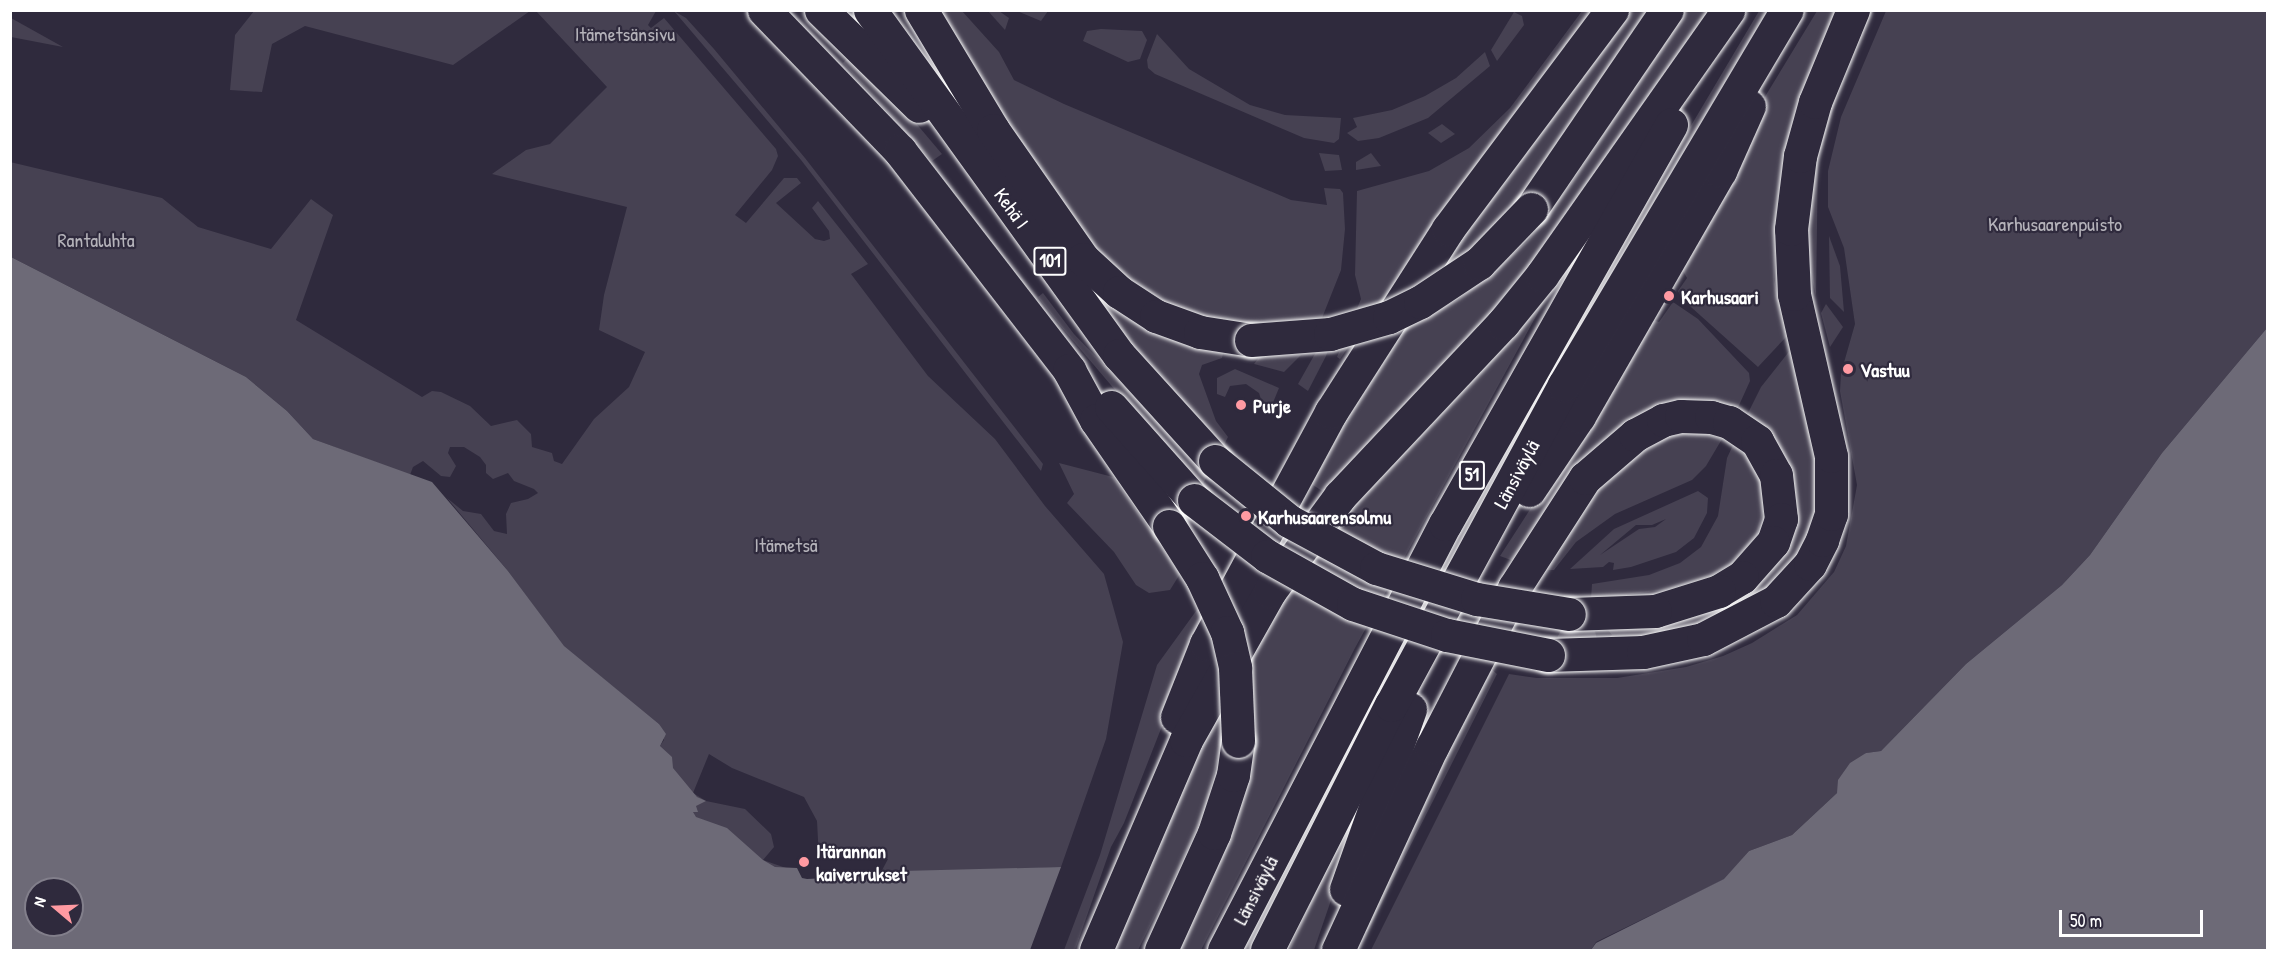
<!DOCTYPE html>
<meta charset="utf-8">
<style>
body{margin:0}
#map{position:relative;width:2278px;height:961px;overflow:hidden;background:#2f2a3d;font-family:"Patrick Hand",sans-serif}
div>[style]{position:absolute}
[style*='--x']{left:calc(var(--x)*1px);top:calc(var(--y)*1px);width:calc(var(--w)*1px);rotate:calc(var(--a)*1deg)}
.green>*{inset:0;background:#464152}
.water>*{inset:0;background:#6d6a77}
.roads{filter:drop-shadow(0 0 2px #fff) drop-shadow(0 0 2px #fff)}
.highway>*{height:33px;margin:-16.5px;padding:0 16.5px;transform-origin:16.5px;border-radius:16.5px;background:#2f2a3d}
.bridges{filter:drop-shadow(0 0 2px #fff) drop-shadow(0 0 2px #fff)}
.highway-bridge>*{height:33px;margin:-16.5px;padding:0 16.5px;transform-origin:16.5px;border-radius:16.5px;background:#2f2a3d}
.dots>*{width:16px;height:16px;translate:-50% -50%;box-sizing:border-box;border:3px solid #2f2a3d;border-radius:50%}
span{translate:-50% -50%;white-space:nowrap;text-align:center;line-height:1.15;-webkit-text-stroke:4.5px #2f2a3d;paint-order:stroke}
.shield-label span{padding:2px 4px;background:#2f2a3d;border:2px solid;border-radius:4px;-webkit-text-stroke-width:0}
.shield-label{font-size:18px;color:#fff;font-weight:700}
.park-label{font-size:20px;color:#b5b3ba}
.street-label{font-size:20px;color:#fff}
.poi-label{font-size:20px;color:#fff;font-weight:700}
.left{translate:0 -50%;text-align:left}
.frame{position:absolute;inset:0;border:12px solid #fff;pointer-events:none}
.north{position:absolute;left:24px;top:877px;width:60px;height:60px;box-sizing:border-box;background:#2f2a3d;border:2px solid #827f8b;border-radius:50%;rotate:289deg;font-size:16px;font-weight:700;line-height:24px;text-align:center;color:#fff}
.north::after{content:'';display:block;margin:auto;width:21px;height:27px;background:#ff9aa2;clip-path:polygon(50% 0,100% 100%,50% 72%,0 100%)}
.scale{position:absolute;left:2059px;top:910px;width:144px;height:27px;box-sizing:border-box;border:3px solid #fff;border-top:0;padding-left:8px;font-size:18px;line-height:21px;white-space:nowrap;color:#fff;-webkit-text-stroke:4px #2f2a3d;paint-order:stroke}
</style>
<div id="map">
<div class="green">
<i style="clip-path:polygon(254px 11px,254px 10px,530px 11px,453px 65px,305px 26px,272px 44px,262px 92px,230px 90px,235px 35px)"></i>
<i style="clip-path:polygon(536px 11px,656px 11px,648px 25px,651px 28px,664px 18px,776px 149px,778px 156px,772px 170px,735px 215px,746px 223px,784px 178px,797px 178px,801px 183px,776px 203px,815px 239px,824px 241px,830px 239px,829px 231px,812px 208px,818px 201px,868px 264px,851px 274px,928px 376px,995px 439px,1045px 506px,1104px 574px,1123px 642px,1106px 739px,1061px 867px,847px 877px,863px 872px,880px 874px,888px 859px,853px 851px,819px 859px,817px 821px,804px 797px,732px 768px,709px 754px,693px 793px,706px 801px,745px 809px,771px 834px,774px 847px,763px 860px,786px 868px,770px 913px,647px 765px,664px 740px,659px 724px,564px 647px,508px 571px,447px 498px,463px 511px,481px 514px,494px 531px,507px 534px,506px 514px,511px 503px,528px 499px,538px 493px,534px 489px,514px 481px,508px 473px,493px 479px,486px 473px,486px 465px,480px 457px,464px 447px,450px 447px,448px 453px,456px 466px,450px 477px,441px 476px,423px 461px,413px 467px,410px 475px,313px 439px,287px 411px,246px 377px,11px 257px,10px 162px,162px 198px,198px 227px,271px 249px,311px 199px,333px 215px,296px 320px,422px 397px,432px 391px,441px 392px,470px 406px,491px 426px,517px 420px,531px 434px,532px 447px,552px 453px,554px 461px,562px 464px,594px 419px,629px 387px,645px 352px,599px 330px,604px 295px,627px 207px,492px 174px,526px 150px,550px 144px,607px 87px)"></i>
<i style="clip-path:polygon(674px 11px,686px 18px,714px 49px,805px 158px,1043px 464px,1041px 471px,801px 160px)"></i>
<i style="clip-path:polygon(933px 11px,962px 11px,999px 52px,1014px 80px,1064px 104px,1291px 200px,1327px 205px,1324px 188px,1340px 189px,1343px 193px,1345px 229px,1341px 270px,1322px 318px,1251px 323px,1213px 319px,1169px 304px,1122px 274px,1096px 248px,1022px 147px)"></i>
<i style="clip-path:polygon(988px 11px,999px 11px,1009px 18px,1005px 30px)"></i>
<i style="clip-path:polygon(1017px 11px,1017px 10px,1048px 11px,1041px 21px)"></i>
<i style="clip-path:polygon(1582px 11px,1596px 11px,1395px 288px,1368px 318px,1340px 359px,1337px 357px,1361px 299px,1355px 275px,1357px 191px,1429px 171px,1469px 148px,1510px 108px)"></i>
<i style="clip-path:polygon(1621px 11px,1646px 11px,1522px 197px,1479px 243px,1439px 273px,1486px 194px)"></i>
<i style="clip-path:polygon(1685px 11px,1708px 11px,1541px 257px,1327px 494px,1305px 480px,1390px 333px,1458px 300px,1527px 242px,1573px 181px)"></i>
<i style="clip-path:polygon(1759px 11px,1767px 11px,1617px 264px,1400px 654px,1249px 950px,1240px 950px,1415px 609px,1584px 306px)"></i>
<i style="clip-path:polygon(1817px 11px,1838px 11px,1781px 179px,1777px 202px,1774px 280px,1787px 336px,1758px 367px,1682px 299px,1678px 291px,1687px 278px,1682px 269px,1766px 95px)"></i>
<i style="clip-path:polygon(1867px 11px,1873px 11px,1845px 70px,1818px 159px,1816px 296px,1807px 256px,1810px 189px,1816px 144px)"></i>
<i style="clip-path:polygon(1886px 11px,2267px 11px,2267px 328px,2162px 453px,2090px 555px,2062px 585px,1966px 664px,1881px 751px,1866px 753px,1837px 793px,1792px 835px,1749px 851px,1725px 879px,1596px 942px,1591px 950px,1371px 950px,1509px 674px,1537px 678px,1617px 678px,1686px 667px,1723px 656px,1752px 643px,1797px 615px,1834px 572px,1846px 546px,1857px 485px,1840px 391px,1841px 373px,1855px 324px,1844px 248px,1828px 207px,1828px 171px,1841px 117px)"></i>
<i style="clip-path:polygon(1514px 12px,1522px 16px,1524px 25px,1497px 61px,1491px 50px)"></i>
<i style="clip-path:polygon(11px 18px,63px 47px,11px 37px)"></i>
<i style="clip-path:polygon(1101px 29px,1142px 31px,1147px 40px,1140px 59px,1128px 62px,1083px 41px,1087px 31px)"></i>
<i style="clip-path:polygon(1157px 34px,1189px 69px,1250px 105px,1285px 115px,1341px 118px,1339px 139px,1334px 143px,1304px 138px,1155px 74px,1148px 68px,1147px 60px)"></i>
<i style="clip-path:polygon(1485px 52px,1490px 66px,1428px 118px,1379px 138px,1358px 141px,1347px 133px,1357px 127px,1353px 118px,1392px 110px,1425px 96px,1456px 78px)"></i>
<i style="clip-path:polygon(852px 53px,877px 77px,942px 154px,932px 161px,843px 63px)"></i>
<i style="clip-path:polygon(1442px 124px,1455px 134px,1441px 143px,1428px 133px)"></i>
<i style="clip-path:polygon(1319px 153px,1339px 155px,1342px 170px,1325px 171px)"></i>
<i style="clip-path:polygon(1371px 153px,1381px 166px,1356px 170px,1356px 162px)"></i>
<i style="clip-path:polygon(1829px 236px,1840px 266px,1844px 312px,1830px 298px)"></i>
<i style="clip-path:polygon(1552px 287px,1355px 648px,1201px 950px,1177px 950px,1233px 832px,1248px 785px,1255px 724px,1253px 684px,1248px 674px,1222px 741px,1205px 811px,1178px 870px,1138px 950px,1110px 950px,1189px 758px,1305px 558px)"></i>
<i style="clip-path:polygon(1096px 291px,1152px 330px,1223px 353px,1222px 358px,1202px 365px,1199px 374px,1216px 421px,1228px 437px,1224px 445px,1140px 355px,1093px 294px)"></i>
<i style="clip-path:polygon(1043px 293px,1074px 334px,1208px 474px,1200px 490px,1059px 324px,1038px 297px)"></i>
<i style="clip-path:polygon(1673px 302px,1698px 319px,1749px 373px,1750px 381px,1736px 412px,1688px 402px,1519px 563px,1500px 556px,1652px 320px,1659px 322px)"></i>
<i style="clip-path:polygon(1826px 304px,1843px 327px,1830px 347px,1821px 313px)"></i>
<i style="clip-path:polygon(1791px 349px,1821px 484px,1807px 545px,1778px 583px,1734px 613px,1661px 636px,1608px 638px,1612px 635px,1608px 630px,1660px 625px,1724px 606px,1764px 579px,1789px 545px,1746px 417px,1761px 387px)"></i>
<i style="clip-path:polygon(1328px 350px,1326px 356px,1308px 391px,1298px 384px,1316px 352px)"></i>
<i style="clip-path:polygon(1301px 355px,1284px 372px,1254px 364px,1260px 356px)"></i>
<i style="clip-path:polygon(1235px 369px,1279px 388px,1272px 405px,1263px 406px,1259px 393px,1246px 384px,1230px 386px,1225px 397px,1217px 394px,1217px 378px)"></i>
<i style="clip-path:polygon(1695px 431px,1722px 439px,1706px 466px,1692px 480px,1615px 514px,1576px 542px,1554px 570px,1544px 570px,1490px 668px,1497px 674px,1367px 932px,1363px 931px,1359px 926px,1442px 748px,1505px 630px,1562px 532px,1585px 501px,1623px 465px,1664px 438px)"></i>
<i style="clip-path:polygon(1733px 445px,1749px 459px,1762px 481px,1765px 504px,1757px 535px,1731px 564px,1710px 576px,1665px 590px,1591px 599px,1592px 584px,1649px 575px,1680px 563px,1701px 547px,1718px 516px,1727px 458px)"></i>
<i style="clip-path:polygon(1059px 463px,1113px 477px,1180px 574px,1170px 590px,1149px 593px,1136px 585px,1114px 552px,1067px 503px,1074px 494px)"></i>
<i style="clip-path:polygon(evenodd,1698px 491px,1708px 498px,1707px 513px,1694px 538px,1676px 552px,1631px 567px,1613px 570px,1614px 563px,1609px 562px,1603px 567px,1570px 569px,1614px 529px,1698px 491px,1666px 519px,1655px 527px,1639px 529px,1600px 555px,1636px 525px,1652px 525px,1666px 519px)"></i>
<i style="clip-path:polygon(1204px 600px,1199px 632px,1124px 823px,1111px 847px,1075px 950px,1064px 950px,1100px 855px,1157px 665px)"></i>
<i style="clip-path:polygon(1561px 630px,1595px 631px,1598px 644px,1554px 644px)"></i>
<i style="clip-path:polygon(1373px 777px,1314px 950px,1289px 950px,1336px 847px)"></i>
</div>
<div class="water">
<i style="clip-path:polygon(evenodd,11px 257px,246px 377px,287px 411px,313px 439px,432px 482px,508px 571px,564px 646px,659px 724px,666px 734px,660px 746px,672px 757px,673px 768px,697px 797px,706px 801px,696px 806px,698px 812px,693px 812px,696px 817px,727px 828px,763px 860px,775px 867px,797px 868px,802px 878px,807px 879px,847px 877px,863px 872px,1061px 867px,1030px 950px,11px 950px,11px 257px,36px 889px,72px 889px,72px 925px,36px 925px,36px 889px)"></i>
<i style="clip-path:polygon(2267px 328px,2267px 950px,1591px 950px,1596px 943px,1724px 879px,1749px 851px,1792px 835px,1837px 793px,1838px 780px,1850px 763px,1866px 753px,1881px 751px,1966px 664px,2062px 585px,2090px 555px,2162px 453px)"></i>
</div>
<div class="roads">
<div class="highway">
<i style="--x:764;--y:10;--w:196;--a:46"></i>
<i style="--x:900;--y:151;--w:277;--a:52.3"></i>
<i style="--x:1069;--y:370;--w:57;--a:61.6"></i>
<i style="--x:1096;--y:420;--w:129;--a:55.4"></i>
<i style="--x:821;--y:10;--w:137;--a:44.4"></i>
<i style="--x:870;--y:10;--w:425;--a:54.2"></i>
<i style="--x:1119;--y:355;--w:143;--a:47.8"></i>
<i style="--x:921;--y:10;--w:140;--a:59"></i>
<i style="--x:993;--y:130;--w:157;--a:55.1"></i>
<i style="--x:1083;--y:259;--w:49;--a:42.5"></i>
<i style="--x:1119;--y:292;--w:44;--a:33"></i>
<i style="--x:1156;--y:316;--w:47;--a:20"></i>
<i style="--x:1200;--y:332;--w:52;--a:8.9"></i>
<i style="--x:1531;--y:209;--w:241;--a:-55.7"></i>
<i style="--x:1111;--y:407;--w:125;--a:48.3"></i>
<i style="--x:1529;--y:490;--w:89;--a:-56"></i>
<i style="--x:1579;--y:416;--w:283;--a:-60.1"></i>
<i style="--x:1720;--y:171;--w:71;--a:-66"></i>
<i style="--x:1548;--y:655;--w:95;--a:-1.8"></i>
<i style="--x:1643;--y:652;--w:61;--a:-12.2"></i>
<i style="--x:1703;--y:639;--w:82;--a:-27.5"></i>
<i style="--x:1776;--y:601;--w:50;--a:-47.4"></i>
<i style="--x:1810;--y:564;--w:27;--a:-63"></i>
<i style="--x:1822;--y:540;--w:28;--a:-71"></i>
<i style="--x:1831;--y:514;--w:58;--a:-90"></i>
<i style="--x:1831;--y:456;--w:166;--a:-102.9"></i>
<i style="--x:1794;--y:294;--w:65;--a:-92.6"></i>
<i style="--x:1791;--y:229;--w:74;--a:-83"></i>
<i style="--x:1800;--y:156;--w:56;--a:-74.5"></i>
<i style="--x:1815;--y:102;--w:100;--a:-67.6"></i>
<i style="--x:1177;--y:717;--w:79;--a:-68.3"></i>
<i style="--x:1206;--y:644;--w:264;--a:-61.7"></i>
<i style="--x:1331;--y:412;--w:217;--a:-57.4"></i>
<i style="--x:1448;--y:229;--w:274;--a:-53.2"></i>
<i style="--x:1346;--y:889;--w:191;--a:-70.4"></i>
<i style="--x:1096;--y:950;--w:228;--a:-66.8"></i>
<i style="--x:1186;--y:740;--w:171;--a:-60.6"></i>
<i style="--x:1270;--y:591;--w:118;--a:-53.6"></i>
<i style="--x:1340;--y:496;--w:238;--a:-46.7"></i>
<i style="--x:1503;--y:323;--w:62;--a:-50.9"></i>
<i style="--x:1542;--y:275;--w:324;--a:-54.9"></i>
<i style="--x:1161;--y:950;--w:128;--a:-65.6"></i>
<i style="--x:1214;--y:833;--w:61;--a:-71.9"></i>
<i style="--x:1233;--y:775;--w:34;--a:-82"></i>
<i style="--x:1224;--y:950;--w:480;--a:-62.6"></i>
<i style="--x:1445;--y:524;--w:459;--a:-60.5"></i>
<i style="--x:1267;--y:950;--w:275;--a:-63.2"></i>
<i style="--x:1391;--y:705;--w:364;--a:-61.6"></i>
<i style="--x:1564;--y:385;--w:436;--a:-59.3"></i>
<i style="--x:1338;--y:950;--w:224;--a:-65.2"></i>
<i style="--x:1432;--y:747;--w:179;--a:-62.7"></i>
<i style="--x:1514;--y:588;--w:131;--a:-57.2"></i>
<i style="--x:1585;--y:478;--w:66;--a:-40.7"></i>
<i style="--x:1635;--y:435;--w:32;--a:-28"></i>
<i style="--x:1663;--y:420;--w:18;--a:-13"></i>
<i style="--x:1681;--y:416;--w:30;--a:2"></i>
<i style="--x:1711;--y:417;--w:19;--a:16"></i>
<i style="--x:1729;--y:422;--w:34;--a:34"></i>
<i style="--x:1757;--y:441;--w:39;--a:61"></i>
<i style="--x:1776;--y:475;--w:44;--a:83.5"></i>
<i style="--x:1781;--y:519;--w:24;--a:109"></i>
<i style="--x:1773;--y:542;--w:47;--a:131.5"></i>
<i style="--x:1742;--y:577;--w:27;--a:149"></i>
<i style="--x:1719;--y:591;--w:67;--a:162.6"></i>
<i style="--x:1655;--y:611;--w:86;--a:178"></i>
</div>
</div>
<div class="bridges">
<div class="highway-bridge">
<i style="--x:1251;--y:340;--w:79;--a:-4.3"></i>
<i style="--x:1330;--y:334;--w:61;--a:-16.1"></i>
<i style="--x:1389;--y:317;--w:34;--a:-26"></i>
<i style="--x:1420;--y:302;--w:71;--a:-33.5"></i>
<i style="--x:1479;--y:263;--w:75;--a:-46.1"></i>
<i style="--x:1215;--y:461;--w:95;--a:39"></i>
<i style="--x:1289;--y:521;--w:99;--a:28.4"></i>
<i style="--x:1376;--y:568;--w:106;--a:17.1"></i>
<i style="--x:1477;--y:599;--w:93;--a:9.3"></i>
<i style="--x:1194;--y:500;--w:92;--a:37.5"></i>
<i style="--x:1267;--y:556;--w:98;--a:29.2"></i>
<i style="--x:1353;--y:604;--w:99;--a:18.3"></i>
<i style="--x:1447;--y:635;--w:103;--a:11.2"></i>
<i style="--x:1169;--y:526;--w:62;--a:57.6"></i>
<i style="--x:1202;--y:578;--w:60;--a:65.2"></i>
<i style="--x:1227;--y:632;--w:37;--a:77"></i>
<i style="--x:1235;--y:668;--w:73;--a:87.6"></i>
</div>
</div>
<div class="dots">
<i style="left:1669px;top:296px;background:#ff9aa2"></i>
<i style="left:1848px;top:369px;background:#ff9aa2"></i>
<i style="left:1241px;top:405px;background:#ff9aa2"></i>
<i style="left:1246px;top:516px;background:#ff9aa2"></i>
<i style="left:804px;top:862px;background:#ff9aa2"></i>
</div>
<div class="shield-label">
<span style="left:1050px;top:261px">101</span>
<span style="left:1472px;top:475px">51</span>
</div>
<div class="park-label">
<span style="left:625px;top:33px">Itämetsänsivu</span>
<span style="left:2055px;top:223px">Karhusaarenpuisto</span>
<span style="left:96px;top:239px">Rantaluhta</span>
<span style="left:786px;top:544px">Itämetsä</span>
</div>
<div class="street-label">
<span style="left:1012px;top:208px;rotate:54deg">Kehä I</span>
<span style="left:1516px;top:474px;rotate:-62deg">Länsiväylä</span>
<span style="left:1255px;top:890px;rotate:-63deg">Länsiväylä</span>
</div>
<div class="poi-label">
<span class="left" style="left:1681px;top:296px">Karhusaari</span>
<span class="left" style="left:1860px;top:369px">Vastuu</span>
<span class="left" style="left:1253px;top:405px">Purje</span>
<span class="left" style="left:1258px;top:516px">Karhusaarensolmu</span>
<span class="left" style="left:816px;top:862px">Itärannan<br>kaiverrukset</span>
</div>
<div class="frame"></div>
<div class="north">N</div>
<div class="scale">50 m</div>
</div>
